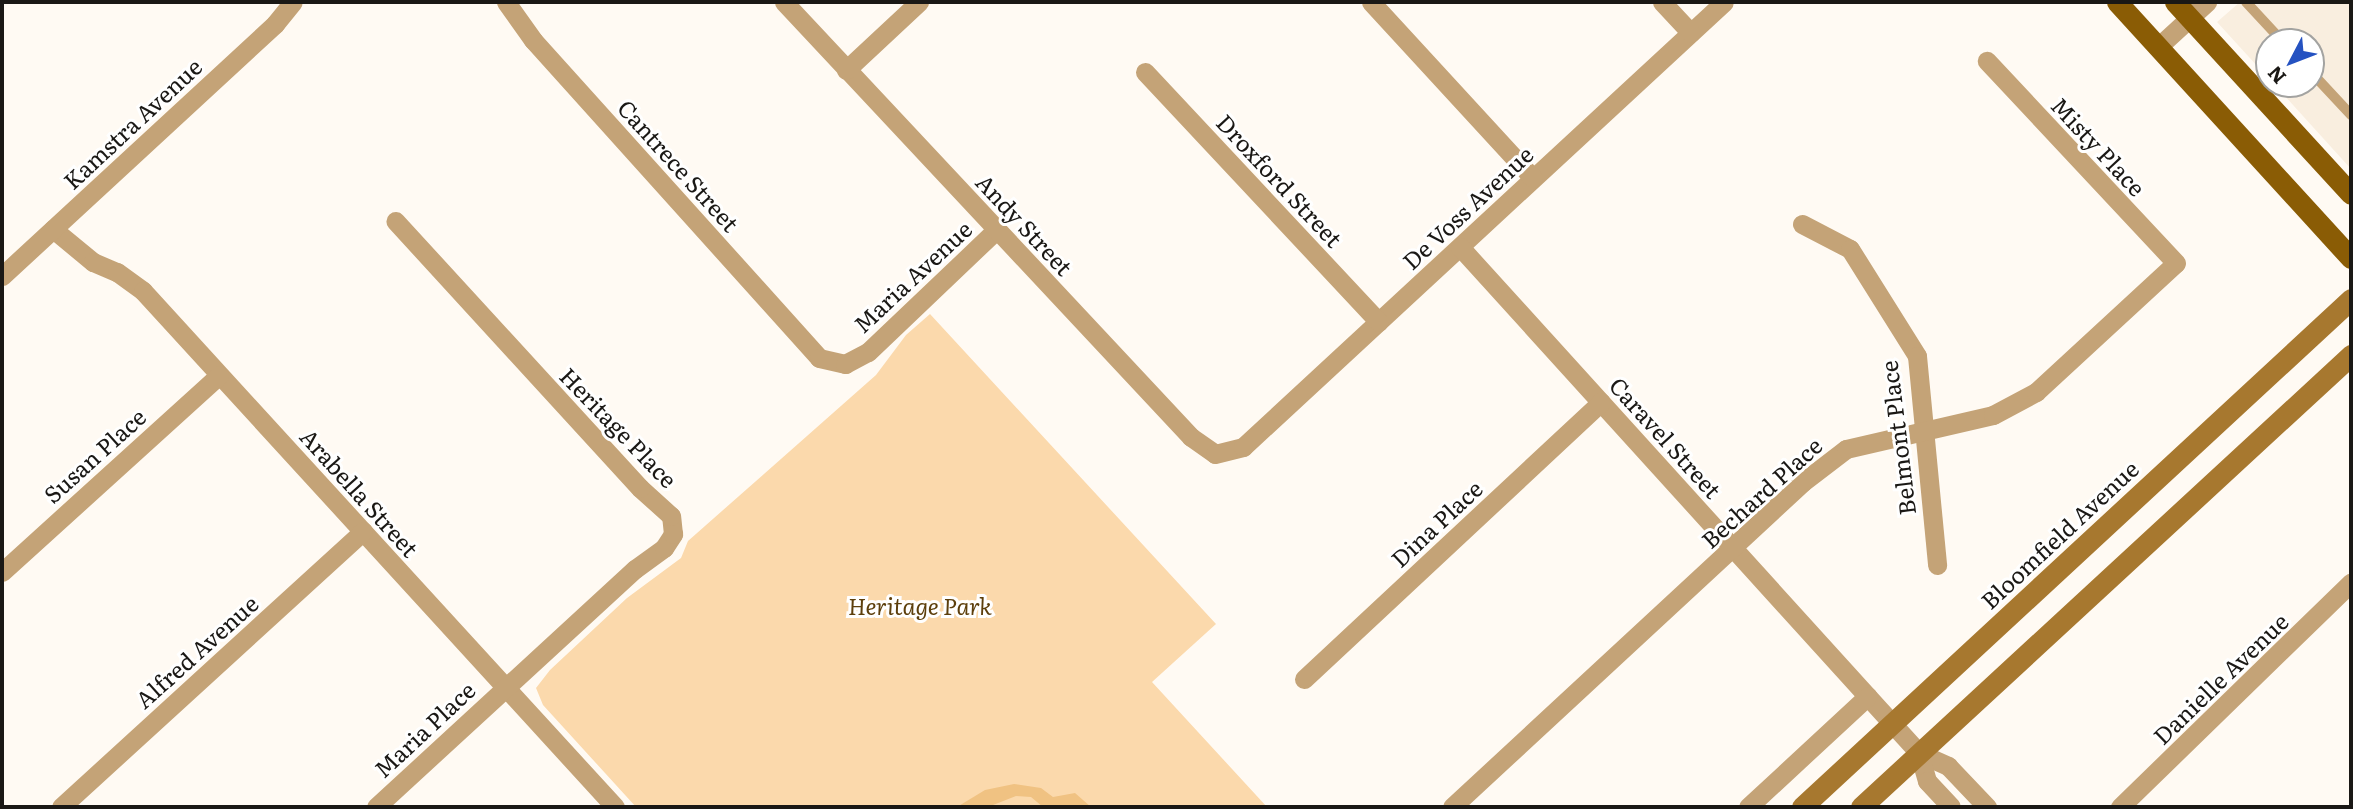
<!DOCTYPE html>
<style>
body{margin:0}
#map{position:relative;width:2353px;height:809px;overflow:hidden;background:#fffaf3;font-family:Literata,serif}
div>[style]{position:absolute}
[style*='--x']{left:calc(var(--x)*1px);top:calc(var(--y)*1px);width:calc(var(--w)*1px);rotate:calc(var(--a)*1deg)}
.built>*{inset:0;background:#f9eedf}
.green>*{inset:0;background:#fbd9ac}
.water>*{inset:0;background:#f0c282}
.lane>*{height:10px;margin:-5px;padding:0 5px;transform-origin:5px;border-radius:5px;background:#c4a377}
.street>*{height:19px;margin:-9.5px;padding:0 9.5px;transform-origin:9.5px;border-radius:9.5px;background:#c4a377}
.secondary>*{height:21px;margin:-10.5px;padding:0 10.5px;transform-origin:10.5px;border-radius:10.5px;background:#a7782f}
.primary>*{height:21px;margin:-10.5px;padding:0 10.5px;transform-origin:10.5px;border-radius:10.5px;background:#8a5c05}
span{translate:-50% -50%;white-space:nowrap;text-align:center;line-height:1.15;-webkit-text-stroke:6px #fff;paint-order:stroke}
.street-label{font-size:23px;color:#1a1815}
.park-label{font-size:23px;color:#5d3f0c;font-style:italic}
.frame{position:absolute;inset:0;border:4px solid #1a1815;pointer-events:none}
.north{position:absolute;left:2255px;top:28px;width:70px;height:70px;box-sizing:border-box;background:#fff;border:2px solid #a3a3a1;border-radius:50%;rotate:228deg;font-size:19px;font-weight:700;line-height:28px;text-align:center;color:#1a1815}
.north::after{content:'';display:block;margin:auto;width:24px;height:32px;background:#2552c1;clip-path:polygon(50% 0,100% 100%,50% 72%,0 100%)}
</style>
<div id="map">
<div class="built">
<i style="clip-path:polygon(2240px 2px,2351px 2px,2351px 169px,2274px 84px,2311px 84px,2311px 42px,2269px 42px,2269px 79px,2217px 22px)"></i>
</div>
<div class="green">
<i style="clip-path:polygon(930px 314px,1216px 624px,1152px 682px,1267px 807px,636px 807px,543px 705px,536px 688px,550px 670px,627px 598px,681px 558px,688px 541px,876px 375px,906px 335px)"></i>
</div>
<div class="water">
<i style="clip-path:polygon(1014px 784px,1041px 788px,1053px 797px,1075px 793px,1091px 807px,1043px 807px,1031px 797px,1016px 796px,988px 807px,957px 807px,985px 790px)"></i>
</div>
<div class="lane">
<i style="--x:2246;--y:2;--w:54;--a:47.2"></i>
<i style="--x:2311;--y:72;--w:59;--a:47.1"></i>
</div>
<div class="street">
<i style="--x:506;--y:2;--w:47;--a:54.6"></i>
<i style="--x:533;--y:40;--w:428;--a:48"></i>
<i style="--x:819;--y:358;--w:27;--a:13"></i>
<i style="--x:845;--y:364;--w:26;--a:-28"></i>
<i style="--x:868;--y:352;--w:178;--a:-43.6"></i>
<i style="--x:784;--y:2;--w:596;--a:46.9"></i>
<i style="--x:1191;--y:437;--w:29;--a:35"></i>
<i style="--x:1215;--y:454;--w:29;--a:-14"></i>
<i style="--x:1243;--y:447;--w:655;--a:-42.77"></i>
<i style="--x:1371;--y:2;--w:239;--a:47.4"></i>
<i style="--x:1662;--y:2;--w:42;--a:46.9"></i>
<i style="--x:2158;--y:47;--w:67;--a:-42.6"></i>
<i style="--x:846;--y:70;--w:100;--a:-43"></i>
<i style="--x:1145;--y:72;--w:342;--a:46.9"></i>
<i style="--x:1802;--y:224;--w:54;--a:27.5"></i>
<i style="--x:1850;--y:249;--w:126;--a:57.9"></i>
<i style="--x:1917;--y:356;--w:210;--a:84.5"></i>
<i style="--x:53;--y:229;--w:52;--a:39.5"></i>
<i style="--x:93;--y:262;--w:26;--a:23"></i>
<i style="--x:117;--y:272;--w:32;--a:36"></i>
<i style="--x:143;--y:291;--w:699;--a:47.55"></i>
<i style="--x:1460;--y:247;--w:683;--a:47.79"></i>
<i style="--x:1919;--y:753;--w:32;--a:24"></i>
<i style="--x:1948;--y:766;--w:57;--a:46.4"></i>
<i style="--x:2;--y:276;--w:372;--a:-42.7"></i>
<i style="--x:275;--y:24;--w:28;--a:-51"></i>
<i style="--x:2;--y:572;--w:293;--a:-42.2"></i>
<i style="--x:1304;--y:679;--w:406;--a:-43"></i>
<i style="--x:1919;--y:753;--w:29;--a:74"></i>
<i style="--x:1927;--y:781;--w:35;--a:47"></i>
<i style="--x:61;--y:807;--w:409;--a:-42.4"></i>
<i style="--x:376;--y:807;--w:352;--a:-42.6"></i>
<i style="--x:635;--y:569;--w:36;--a:-36"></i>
<i style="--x:664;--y:548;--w:17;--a:-57"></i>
<i style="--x:673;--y:534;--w:18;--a:-96"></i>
<i style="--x:671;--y:516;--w:42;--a:-137.9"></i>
<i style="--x:640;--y:488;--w:362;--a:-132.5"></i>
<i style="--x:1452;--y:807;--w:478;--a:-42.8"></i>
<i style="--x:1803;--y:482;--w:54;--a:-37.5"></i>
<i style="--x:1846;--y:449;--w:151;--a:-13"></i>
<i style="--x:1993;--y:415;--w:49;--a:-28.1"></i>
<i style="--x:2036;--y:392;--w:190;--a:-42.7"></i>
<i style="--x:2176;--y:263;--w:277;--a:-133.1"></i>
<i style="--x:1748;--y:807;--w:163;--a:-42.8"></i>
<i style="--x:2120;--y:807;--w:322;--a:-44.2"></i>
</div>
<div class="secondary">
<i style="--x:1802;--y:807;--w:748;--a:-42.78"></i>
<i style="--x:1861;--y:807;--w:667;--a:-42.69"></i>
</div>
<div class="primary">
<i style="--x:2117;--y:2;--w:347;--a:47.6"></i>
<i style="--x:2175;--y:2;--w:260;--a:47.5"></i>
</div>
<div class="street-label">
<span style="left:132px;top:123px;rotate:-43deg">Kamstra Avenue</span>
<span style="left:2099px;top:146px;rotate:47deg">Misty Place</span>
<span style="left:679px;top:165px;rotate:48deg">Cantrece Street</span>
<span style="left:1280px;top:180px;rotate:47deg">Droxford Street</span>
<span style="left:1467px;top:207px;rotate:-43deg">De Voss Avenue</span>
<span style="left:1025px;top:224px;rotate:47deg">Andy Street</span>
<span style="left:912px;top:276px;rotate:-43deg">Maria Avenue</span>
<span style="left:619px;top:427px;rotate:46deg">Heritage Place</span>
<span style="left:1666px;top:437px;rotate:48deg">Caravel Street</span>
<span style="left:1897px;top:438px;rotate:-97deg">Belmont Place</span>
<span style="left:94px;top:455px;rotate:-42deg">Susan Place</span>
<span style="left:360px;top:492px;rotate:48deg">Arabella Street</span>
<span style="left:1761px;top:492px;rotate:-42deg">Bechard Place</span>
<span style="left:1436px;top:523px;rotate:-43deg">Dina Place</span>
<span style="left:2059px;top:534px;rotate:-43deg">Bloomfield Avenue</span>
<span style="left:196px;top:651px;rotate:-42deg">Alfred Avenue</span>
<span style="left:2220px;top:678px;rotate:-44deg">Danielle Avenue</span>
<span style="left:424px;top:729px;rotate:-43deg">Maria Place</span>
</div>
<div class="park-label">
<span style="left:920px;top:605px">Heritage Park</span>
</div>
<div class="frame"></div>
<div class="north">N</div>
</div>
